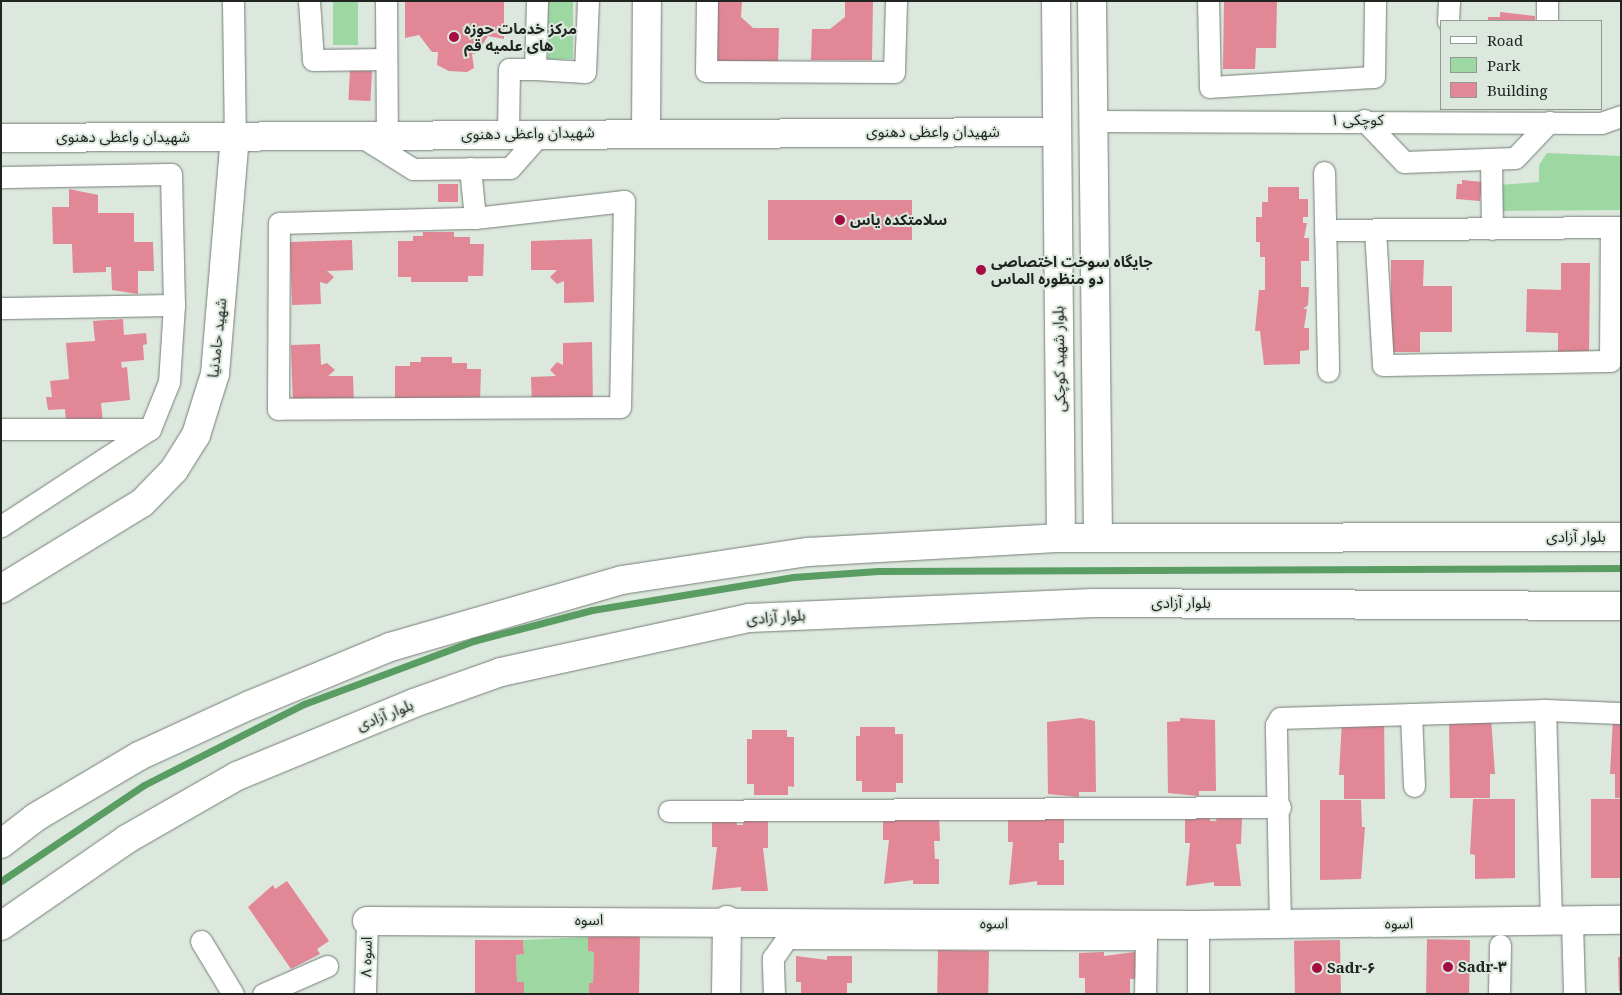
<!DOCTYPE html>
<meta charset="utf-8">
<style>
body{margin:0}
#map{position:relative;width:1622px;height:995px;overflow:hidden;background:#dce7dd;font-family:"Noto Serif","Noto Sans Arabic",serif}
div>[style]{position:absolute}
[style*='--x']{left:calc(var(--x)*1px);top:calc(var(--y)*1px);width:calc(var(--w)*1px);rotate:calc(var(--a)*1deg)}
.green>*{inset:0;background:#9dd8a3;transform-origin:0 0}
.stream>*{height:7px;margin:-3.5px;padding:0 3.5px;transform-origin:3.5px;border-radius:3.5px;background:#599d62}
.building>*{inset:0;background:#e18796;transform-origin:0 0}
.roads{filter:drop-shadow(0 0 1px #747e75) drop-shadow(0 0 1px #747e75)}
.street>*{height:21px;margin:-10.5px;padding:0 10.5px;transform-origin:10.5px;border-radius:10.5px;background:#fff}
.secondary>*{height:28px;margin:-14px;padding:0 14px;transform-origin:14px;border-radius:14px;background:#fff}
.dots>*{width:14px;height:14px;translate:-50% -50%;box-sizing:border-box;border:2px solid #dce7dd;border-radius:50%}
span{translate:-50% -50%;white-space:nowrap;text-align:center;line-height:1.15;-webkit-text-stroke:4px #dce7dd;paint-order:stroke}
.poi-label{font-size:15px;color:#212521;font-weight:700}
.left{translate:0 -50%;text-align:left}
.street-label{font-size:15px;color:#212521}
.frame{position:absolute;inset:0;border:2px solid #212521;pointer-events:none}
.legend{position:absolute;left:1440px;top:20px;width:162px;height:90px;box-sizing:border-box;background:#dce7dd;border:1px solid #919992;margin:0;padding:6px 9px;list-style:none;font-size:15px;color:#212521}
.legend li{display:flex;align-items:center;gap:10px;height:25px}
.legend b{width:25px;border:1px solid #919992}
</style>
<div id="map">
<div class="green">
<i style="left:333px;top:1px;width:25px;height:44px"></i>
<i style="left:548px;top:1px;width:25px;height:58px"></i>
<i style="clip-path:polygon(1547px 153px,1621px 156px,1621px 210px,1499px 211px,1499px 185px,1539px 182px,1539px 165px)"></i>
<i style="clip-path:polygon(588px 937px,588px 951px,594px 952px,593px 983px,589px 983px,589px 994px,524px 994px,524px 982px,517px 982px,516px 955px,524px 954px,523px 940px)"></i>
</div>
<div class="stream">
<i style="--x:1;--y:881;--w:172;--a:-33.9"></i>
<i style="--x:144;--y:785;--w:179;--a:-26.9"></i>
<i style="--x:304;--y:704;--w:180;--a:-20.4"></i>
<i style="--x:473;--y:641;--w:123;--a:-14.6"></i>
<i style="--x:592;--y:610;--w:204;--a:-9.3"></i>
<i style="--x:793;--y:577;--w:85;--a:-4"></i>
<i style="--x:878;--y:571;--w:743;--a:-0.23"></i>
</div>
<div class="building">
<i style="clip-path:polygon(405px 1px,504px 1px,504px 39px,488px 36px,477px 53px,472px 54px,474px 68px,467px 72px,449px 71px,437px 65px,438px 52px,432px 52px,419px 35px,405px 38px)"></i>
<i style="clip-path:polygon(712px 1px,742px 1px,741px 17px,753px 28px,779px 28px,778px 62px,712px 62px)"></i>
<i style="clip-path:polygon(845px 1px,873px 1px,872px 60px,811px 60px,812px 29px,830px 29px,845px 17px)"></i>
<i style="clip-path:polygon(1224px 1px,1277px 2px,1276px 48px,1256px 48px,1255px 69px,1223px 69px)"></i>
<i style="clip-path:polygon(1500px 12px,1535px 16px,1535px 21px,1488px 21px,1488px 17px,1500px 17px)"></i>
<i style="left:350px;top:70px;width:22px;height:30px;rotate:3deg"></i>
<i style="clip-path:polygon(1462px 180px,1482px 182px,1480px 201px,1456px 199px,1457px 184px,1462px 184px)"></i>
<i style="left:438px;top:184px;width:20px;height:18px"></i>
<i style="clip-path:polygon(1268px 187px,1299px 187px,1299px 199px,1308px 199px,1308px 217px,1303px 217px,1303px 223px,1307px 223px,1304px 238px,1309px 238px,1309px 261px,1301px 261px,1301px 287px,1309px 287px,1308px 305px,1303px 309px,1307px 309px,1304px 328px,1309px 328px,1309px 350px,1300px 351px,1300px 364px,1264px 365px,1260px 331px,1255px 331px,1259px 290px,1265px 290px,1265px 257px,1260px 257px,1260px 242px,1256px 242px,1256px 217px,1262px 217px,1262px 202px,1268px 202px)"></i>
<i style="clip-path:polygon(69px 189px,98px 195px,98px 213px,134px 213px,134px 242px,153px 242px,154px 271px,138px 271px,138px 294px,112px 290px,111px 267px,106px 267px,106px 272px,73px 273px,72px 244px,53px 244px,52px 207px,69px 207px)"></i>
<i style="left:768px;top:200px;width:144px;height:40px"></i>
<i style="clip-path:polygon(423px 232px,454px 232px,454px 237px,470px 237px,470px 244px,484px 244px,483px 276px,468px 276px,468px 282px,411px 282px,411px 277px,398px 277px,398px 241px,413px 241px,413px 236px,423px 236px)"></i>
<i style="clip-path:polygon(592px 239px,594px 302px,564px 303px,564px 281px,557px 284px,550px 277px,557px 270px,531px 270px,531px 241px)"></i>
<i style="clip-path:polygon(352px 240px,353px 270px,327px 271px,334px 277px,327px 284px,320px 282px,321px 304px,292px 305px,290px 242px)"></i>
<i style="clip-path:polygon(1391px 260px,1424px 260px,1423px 286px,1452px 286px,1452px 332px,1420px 332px,1420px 352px,1391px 352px)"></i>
<i style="clip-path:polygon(1561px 263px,1590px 263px,1589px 353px,1558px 353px,1558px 333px,1526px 332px,1527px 289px,1561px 290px)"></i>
<i style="clip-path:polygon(123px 319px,124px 335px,146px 333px,147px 344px,143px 345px,144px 360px,121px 362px,122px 368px,127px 367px,130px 400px,101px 403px,103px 422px,66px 425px,65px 409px,48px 410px,46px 397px,52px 397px,50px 381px,69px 379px,66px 343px,95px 341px,93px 321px)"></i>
<i style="clip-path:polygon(592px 342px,593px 405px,532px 407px,531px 377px,556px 376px,550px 370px,557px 362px,563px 365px,563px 343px)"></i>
<i style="clip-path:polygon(320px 344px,321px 365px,327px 363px,335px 370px,328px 376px,353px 376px,354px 405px,293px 407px,291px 345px)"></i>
<i style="clip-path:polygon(421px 357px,452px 357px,452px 363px,467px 363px,467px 369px,481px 369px,480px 402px,395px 402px,395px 366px,410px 366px,410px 362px,421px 362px)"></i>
<i style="clip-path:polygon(1081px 718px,1095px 721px,1096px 792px,1079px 792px,1079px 797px,1048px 794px,1047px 722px)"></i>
<i style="clip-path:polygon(1180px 718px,1215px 720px,1216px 791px,1199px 791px,1199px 796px,1168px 793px,1167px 722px,1180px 721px)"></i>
<i style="clip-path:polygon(1613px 718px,1621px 718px,1621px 798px,1615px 798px,1615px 774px,1610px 774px)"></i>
<i style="clip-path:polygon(1384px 719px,1385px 799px,1344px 799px,1344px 775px,1339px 775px,1342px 720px)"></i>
<i style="clip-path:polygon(1449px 719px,1491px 719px,1495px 774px,1490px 774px,1490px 798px,1450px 798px)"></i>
<i style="clip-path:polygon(860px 727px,895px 727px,895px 734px,903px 734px,903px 783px,896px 783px,896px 792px,862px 792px,862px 781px,856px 781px,856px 736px,860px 736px)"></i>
<i style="clip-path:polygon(752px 730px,787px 730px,787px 737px,794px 737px,794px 787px,788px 786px,788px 795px,754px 795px,754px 784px,747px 784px,747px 739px,752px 739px)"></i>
<i style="clip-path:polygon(1473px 799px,1515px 799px,1515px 878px,1475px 879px,1475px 855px,1470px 854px)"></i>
<i style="left:1591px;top:799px;width:30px;height:79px"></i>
<i style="clip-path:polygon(1320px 800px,1361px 800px,1362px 827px,1365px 827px,1361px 879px,1320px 880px)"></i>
<i style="clip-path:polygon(939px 814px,940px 841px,934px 841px,935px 859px,939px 859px,939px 884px,913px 884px,913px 880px,884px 884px,889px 840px,883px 840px,883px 815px)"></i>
<i style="clip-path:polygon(1008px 816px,1039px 820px,1039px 816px,1064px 816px,1064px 843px,1059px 843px,1059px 860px,1064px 860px,1064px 885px,1037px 885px,1037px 881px,1009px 885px,1013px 842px,1008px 842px)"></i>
<i style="clip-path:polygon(1185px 817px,1210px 817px,1210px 821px,1216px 821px,1217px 817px,1242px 817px,1241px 844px,1236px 844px,1241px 886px,1214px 886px,1214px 882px,1186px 886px,1190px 843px,1185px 843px)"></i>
<i style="clip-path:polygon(736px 821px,737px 825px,743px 825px,743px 821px,768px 821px,768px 848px,763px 848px,768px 891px,741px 891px,741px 887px,712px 890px,717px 847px,712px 847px,712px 822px)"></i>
<i style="clip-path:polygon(287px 881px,329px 941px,317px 949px,320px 954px,291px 969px,248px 907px,273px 885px,275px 889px)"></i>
<i style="clip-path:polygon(640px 935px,639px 994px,589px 994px,589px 983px,593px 983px,594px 952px,588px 951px,588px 937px)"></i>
<i style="clip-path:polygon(475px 940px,523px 940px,524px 954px,516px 955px,517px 982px,524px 982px,524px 994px,475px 994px)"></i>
<i style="left:1340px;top:940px;width:54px;height:46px;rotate:89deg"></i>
<i style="left:1470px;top:940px;width:54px;height:43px;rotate:91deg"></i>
<i style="left:938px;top:950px;width:51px;height:44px;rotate:1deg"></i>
<i style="clip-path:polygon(1104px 952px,1104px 956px,1135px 952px,1136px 979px,1130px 979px,1130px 994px,1085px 994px,1085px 978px,1079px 978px,1079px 953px)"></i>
<i style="clip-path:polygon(796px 956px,827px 960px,827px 956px,852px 956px,852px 983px,847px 983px,847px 994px,801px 994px,801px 982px,796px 982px)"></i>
<i style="clip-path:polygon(1618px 957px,1621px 957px,1621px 991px,1619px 991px)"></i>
</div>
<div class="roads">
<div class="street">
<i style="--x:233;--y:1;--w:136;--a:89.2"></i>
<i style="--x:309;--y:1;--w:59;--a:86.1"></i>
<i style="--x:313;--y:60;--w:72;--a:-0.8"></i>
<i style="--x:386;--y:1;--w:134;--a:89.6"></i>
<i style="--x:707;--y:1;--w:70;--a:90.8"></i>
<i style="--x:706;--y:71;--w:188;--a:0.3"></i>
<i style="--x:894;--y:72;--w:71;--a:-88.4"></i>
<i style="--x:1208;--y:1;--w:86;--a:88.7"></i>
<i style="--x:1210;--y:87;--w:164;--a:-3.5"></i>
<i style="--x:1374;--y:77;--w:76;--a:-89.2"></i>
<i style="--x:1547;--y:1;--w:20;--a:90"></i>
<i style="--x:1448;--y:21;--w:20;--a:-87"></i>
<i style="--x:535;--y:69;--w:50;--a:3.4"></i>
<i style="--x:585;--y:72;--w:71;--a:-87.6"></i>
<i style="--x:1364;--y:120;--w:58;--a:46.4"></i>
<i style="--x:1404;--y:162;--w:111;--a:-2.1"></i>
<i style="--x:1515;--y:158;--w:50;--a:-46.6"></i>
<i style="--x:1092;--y:121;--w:509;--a:0.23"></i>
<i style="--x:1601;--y:123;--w:21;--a:-19"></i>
<i style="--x:508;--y:133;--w:64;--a:-89.1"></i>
<i style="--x:509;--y:69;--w:26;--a:0"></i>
<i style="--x:535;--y:69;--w:68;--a:-88.3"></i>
<i style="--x:359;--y:135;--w:64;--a:32.2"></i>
<i style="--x:413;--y:169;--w:97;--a:-0.6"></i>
<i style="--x:510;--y:168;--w:47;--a:-48.5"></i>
<i style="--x:1491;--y:159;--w:70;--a:89.2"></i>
<i style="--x:470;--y:168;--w:50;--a:84.3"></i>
<i style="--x:1324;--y:172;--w:199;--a:88.8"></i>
<i style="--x:1;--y:177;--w:170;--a:-1"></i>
<i style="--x:171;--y:174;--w:131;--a:88.7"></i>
<i style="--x:174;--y:305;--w:77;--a:93.7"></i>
<i style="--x:169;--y:382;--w:51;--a:112"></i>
<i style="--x:150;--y:429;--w:178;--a:146.9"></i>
<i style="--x:624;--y:201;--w:206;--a:91.1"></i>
<i style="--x:620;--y:407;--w:342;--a:179.7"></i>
<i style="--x:278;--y:409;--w:186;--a:-89.7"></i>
<i style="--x:279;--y:223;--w:196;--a:-1.5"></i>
<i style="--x:475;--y:218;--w:150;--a:-6.5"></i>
<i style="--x:1325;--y:230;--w:296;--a:-0.6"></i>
<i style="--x:1375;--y:230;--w:135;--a:86.6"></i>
<i style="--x:1383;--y:365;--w:227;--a:-1"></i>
<i style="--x:1610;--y:361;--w:133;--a:-89.6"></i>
<i style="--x:1;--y:308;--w:173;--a:-1"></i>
<i style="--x:1;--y:429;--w:149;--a:0"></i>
<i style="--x:1414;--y:786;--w:72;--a:-92.4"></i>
<i style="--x:1411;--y:714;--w:134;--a:-1.7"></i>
<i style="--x:669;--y:811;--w:611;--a:-0.38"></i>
<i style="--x:1551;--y:921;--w:211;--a:-91.6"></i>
<i style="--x:1545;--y:710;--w:76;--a:2.3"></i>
<i style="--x:1572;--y:921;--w:73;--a:88.4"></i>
<i style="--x:1280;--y:924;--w:199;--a:-91.2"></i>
<i style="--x:1276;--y:725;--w:8;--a:-60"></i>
<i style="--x:1280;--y:718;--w:131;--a:-1.7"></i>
<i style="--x:1198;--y:925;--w:69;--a:90"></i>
<i style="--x:201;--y:941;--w:62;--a:58.9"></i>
<i style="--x:263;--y:994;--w:70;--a:-23.6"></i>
<i style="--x:365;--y:994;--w:73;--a:-88.4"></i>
<i style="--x:774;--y:994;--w:36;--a:-92"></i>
<i style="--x:773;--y:958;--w:24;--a:-55"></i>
<i style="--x:787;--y:938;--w:359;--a:0.2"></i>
<i style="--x:1146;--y:939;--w:55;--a:91"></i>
<i style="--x:1499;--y:994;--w:49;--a:-88.8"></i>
</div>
<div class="secondary">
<i style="--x:1056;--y:1;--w:537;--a:89.47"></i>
<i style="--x:1092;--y:1;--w:536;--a:89.36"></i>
<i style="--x:646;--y:132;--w:131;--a:-89.6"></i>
<i style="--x:1;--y:138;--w:1055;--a:-0.33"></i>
<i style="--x:1;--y:589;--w:165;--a:-31.4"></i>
<i style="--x:142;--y:503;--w:46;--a:-45.9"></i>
<i style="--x:174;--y:470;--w:41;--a:-57.8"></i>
<i style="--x:196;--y:435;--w:64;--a:-72.7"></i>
<i style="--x:215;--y:374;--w:238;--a:-85.2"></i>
<i style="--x:1;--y:844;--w:44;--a:-37.6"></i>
<i style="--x:36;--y:817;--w:120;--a:-30.6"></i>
<i style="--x:139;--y:756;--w:122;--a:-24.7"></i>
<i style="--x:250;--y:705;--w:152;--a:-22.5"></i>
<i style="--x:390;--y:647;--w:241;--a:-16.1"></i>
<i style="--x:622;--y:580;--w:188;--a:-8.6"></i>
<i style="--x:808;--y:552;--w:253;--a:-3.2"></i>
<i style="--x:1061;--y:538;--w:560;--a:-0.1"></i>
<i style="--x:367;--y:921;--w:831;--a:0.28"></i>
<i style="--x:1198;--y:925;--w:423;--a:-0.7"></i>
<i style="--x:1;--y:926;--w:153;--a:-34.6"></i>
<i style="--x:127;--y:839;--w:127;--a:-29.8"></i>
<i style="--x:237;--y:776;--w:191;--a:-22.4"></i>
<i style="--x:414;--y:703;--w:92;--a:-19.6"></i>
<i style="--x:501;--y:672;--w:254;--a:-12.3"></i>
<i style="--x:749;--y:618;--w:344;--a:-2.5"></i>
<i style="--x:1093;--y:603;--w:528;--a:0.33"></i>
<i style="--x:726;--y:994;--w:74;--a:-89.2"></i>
</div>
</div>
<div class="dots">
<i style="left:454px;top:37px;background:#a40c44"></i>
<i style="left:840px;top:220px;background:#a40c44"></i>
<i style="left:981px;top:270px;background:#a40c44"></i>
<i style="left:1448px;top:967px;background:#a40c44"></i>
<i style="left:1317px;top:968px;background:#a40c44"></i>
</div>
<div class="poi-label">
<span class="left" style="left:464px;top:37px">مرکز خدمات حوزه<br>های علمیه قم</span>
<span class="left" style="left:850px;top:220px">سلامتکده یاس</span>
<span class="left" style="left:991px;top:270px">جایگاه سوخت اختصاصی<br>دو منظوره الماس</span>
<span class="left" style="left:1458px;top:967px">Sadr-۳</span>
<span class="left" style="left:1327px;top:968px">Sadr-۶</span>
</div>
<div class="street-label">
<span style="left:1357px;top:120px">کوچکی ۱</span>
<span style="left:933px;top:132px">شهیدان واعظی دهنوی</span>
<span style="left:528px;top:133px;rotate:-1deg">شهیدان واعظی دهنوی</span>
<span style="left:123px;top:137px">شهیدان واعظی دهنوی</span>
<span style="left:217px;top:338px;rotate:-84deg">شهید حامدنیا</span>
<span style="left:1059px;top:359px;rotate:-91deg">بلوار شهید کوچکی</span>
<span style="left:1576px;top:537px">بلوار آزادی</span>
<span style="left:1181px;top:603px">بلوار آزادی</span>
<span style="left:776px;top:617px;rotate:-4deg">بلوار آزادی</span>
<span style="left:385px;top:715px;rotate:-22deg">بلوار آزادی</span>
<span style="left:589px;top:920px">اسوه</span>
<span style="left:994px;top:923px;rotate:1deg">اسوه</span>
<span style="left:1399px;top:923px;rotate:-1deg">اسوه</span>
<span style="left:366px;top:957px;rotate:-89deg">اسوه ۸</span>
</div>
<div class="frame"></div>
<ul class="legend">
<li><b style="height:6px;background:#fff"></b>Road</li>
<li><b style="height:14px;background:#9dd8a3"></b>Park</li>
<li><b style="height:14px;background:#e18796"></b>Building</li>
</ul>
</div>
